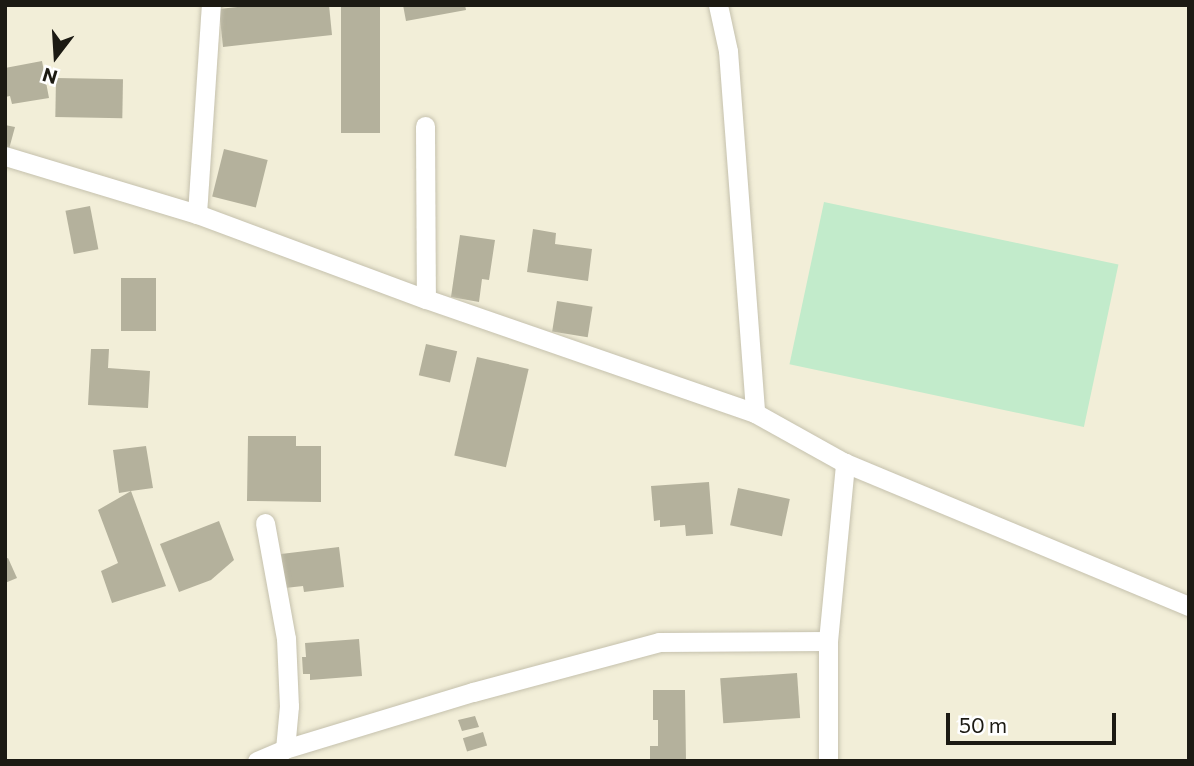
<!DOCTYPE html>
<style>
body{margin:0}
#map{position:relative;width:1194px;height:766px;overflow:hidden;background:#f2eed8;font-family:Commissioner,sans-serif}
div>[style]{position:absolute}
[style*='--x']{left:calc(var(--x)*1px);top:calc(var(--y)*1px);width:calc(var(--w)*1px);rotate:calc(var(--a)*1deg)}
.green>*{inset:0;background:#c2ebcb;transform-origin:0 0}
.building>*{inset:0;background:#b4b19c;transform-origin:0 0}
.roads{filter:drop-shadow(0 0 2px #c5c1ad) drop-shadow(0 0 2px #c5c1ad)}
.minor>*{height:19px;margin:-9.5px;padding:0 9.5px;transform-origin:9.5px;border-radius:9.5px;background:#fff}
span{translate:-50% -50%;white-space:nowrap;text-align:center;line-height:1.15;-webkit-text-stroke:6px #fff;paint-order:stroke}
.frame{position:absolute;inset:0;border:7px solid #1c1a13;pointer-events:none}
.north{position:absolute;left:21px;top:21px;width:70px;height:70px;-webkit-text-stroke:5px #fff;paint-order:stroke;rotate:197deg;font-size:19px;font-weight:700;line-height:28px;text-align:center;color:#1c1a13}
.north::after{content:'';display:block;margin:auto;width:24px;height:32px;background:#1c1a13;clip-path:polygon(50% 0,100% 100%,50% 72%,0 100%)}
.scale{position:absolute;left:946px;top:713px;width:170px;height:32px;box-sizing:border-box;border:4px solid #1c1a13;border-top:0;padding-left:9px;font-size:21px;line-height:24px;white-space:nowrap;color:#1c1a13;-webkit-text-stroke:5px #fff;paint-order:stroke}
</style>
<div id="map">
<div class="green">
<i style="left:824px;top:202px;width:301px;height:166px;rotate:12deg"></i>
</div>
<div class="building">
<i style="clip-path:polygon(256px 5px,329px 5px,332px 35px,223px 47px,219px 9px)"></i>
<i style="left:341px;top:5px;width:39px;height:128px"></i>
<i style="clip-path:polygon(403px 5px,465px 5px,466px 10px,406px 21px)"></i>
<i style="clip-path:polygon(42px 61px,49px 98px,12px 104px,10px 96px,5px 97px,5px 68px)"></i>
<i style="left:56px;top:78px;width:67px;height:39px;rotate:1deg"></i>
<i style="clip-path:polygon(5px 125px,15px 127px,9px 149px,5px 148px)"></i>
<i style="left:224px;top:149px;width:45px;height:49px;rotate:14deg"></i>
<i style="left:90px;top:206px;width:44px;height:25px;rotate:79deg"></i>
<i style="clip-path:polygon(533px 229px,556px 233px,555px 244px,592px 249px,588px 281px,527px 272px)"></i>
<i style="clip-path:polygon(460px 235px,495px 240px,489px 280px,482px 279px,479px 302px,451px 297px)"></i>
<i style="left:121px;top:278px;width:35px;height:53px"></i>
<i style="left:557px;top:301px;width:36px;height:31px;rotate:9deg"></i>
<i style="left:426px;top:344px;width:32px;height:32px;rotate:13deg"></i>
<i style="clip-path:polygon(91px 349px,109px 349px,108px 368px,150px 371px,148px 408px,88px 405px)"></i>
<i style="left:477px;top:357px;width:53px;height:101px;rotate:13deg"></i>
<i style="clip-path:polygon(248px 436px,296px 436px,296px 446px,321px 446px,321px 502px,247px 501px)"></i>
<i style="clip-path:polygon(146px 446px,153px 488px,131px 491px,166px 586px,112px 603px,101px 571px,118px 563px,98px 510px,131px 491px,119px 493px,113px 450px)"></i>
<i style="clip-path:polygon(709px 482px,713px 534px,686px 536px,685px 525px,660px 527px,660px 520px,654px 521px,651px 486px)"></i>
<i style="left:738px;top:488px;width:53px;height:38px;rotate:12deg"></i>
<i style="clip-path:polygon(219px 521px,234px 560px,211px 580px,179px 592px,160px 544px)"></i>
<i style="clip-path:polygon(339px 547px,344px 587px,304px 592px,303px 586px,285px 588px,281px 554px)"></i>
<i style="clip-path:polygon(8px 558px,17px 578px,5px 583px,5px 559px)"></i>
<i style="clip-path:polygon(359px 639px,362px 676px,310px 680px,310px 674px,303px 674px,302px 657px,306px 657px,305px 643px)"></i>
<i style="left:797px;top:673px;width:45px;height:77px;rotate:86deg"></i>
<i style="clip-path:polygon(653px 690px,685px 690px,686px 761px,650px 761px,650px 746px,658px 746px,658px 720px,653px 720px)"></i>
<i style="clip-path:polygon(475px 716px,479px 727px,462px 731px,458px 720px)"></i>
<i style="left:483px;top:732px;width:14px;height:21px;rotate:73deg"></i>
</div>
<div class="roads">
<div class="minor">
<i style="--x:718;--y:5;--w:47;--a:77.7"></i>
<i style="--x:728;--y:51;--w:363;--a:85.7"></i>
<i style="--x:425;--y:126;--w:173;--a:89.7"></i>
<i style="--x:5;--y:156;--w:201;--a:16.8"></i>
<i style="--x:197;--y:214;--w:244;--a:20.4"></i>
<i style="--x:426;--y:299;--w:348;--a:19.1"></i>
<i style="--x:755;--y:413;--w:103;--a:29.1"></i>
<i style="--x:845;--y:463;--w:373;--a:22.6"></i>
<i style="--x:197;--y:214;--w:209;--a:-86.2"></i>
<i style="--x:265;--y:523;--w:117;--a:79.7"></i>
<i style="--x:286;--y:638;--w:68;--a:87.5"></i>
<i style="--x:289;--y:706;--w:43;--a:95.3"></i>
<i style="--x:257;--y:761;--w:30;--a:-23"></i>
<i style="--x:285;--y:749;--w:196;--a:-16.9"></i>
<i style="--x:473;--y:692;--w:193;--a:-15"></i>
<i style="--x:659;--y:642;--w:169;--a:-0.3"></i>
<i style="--x:828;--y:761;--w:120;--a:-90"></i>
<i style="--x:828;--y:641;--w:179;--a:-84.5"></i>
</div>
</div>
<div class="frame"></div>
<div class="north">N</div>
<div class="scale">50 m</div>
</div>
